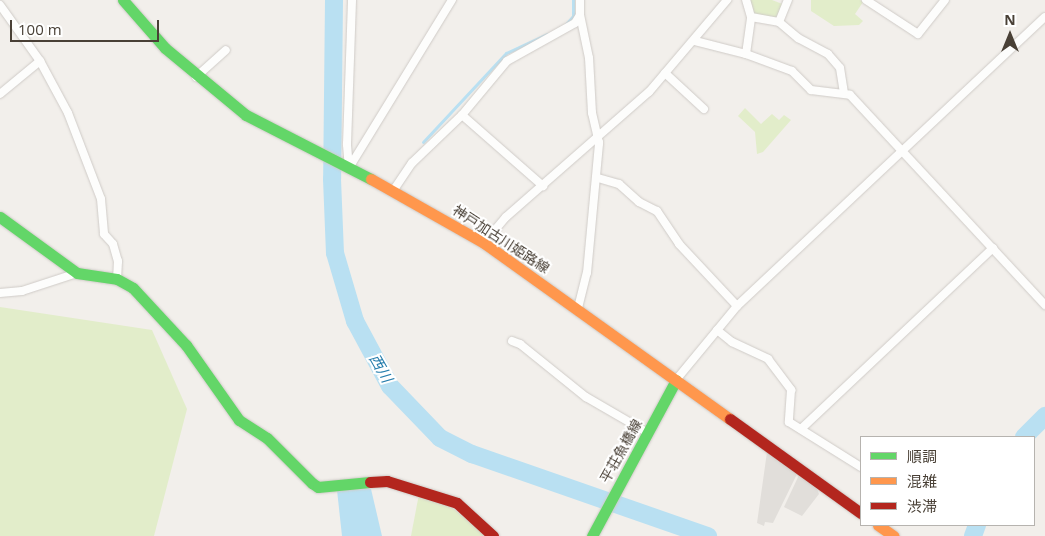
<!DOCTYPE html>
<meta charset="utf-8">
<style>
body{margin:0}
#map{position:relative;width:1045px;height:536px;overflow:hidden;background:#f2efeb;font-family:"Open Sans","Noto Sans JP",sans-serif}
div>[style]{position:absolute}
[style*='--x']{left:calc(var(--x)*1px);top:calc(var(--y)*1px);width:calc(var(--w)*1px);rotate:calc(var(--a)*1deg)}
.green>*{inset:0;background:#e2edca}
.parking>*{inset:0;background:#e1deda}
.water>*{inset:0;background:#b9e0f2}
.stream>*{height:3px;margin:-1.5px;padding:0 1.5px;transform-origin:1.5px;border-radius:1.5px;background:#b9e0f2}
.river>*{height:18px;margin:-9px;padding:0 9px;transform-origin:9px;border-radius:9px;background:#b9e0f2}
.roads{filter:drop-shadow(0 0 1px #cfcbc7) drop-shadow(0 0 1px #cfcbc7)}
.street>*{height:8px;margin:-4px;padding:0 4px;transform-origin:4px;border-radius:4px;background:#fdfdfc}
.fast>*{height:11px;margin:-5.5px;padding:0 5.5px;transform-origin:5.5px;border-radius:5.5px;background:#63d668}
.slow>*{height:11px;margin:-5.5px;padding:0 5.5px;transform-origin:5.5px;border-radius:5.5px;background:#ff974d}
.jam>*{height:11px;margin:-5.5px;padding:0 5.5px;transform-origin:5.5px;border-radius:5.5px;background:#b3261e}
span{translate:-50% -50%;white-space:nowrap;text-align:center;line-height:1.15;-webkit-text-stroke:4px #fff;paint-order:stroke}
.street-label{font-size:14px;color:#494036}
.water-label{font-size:15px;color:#257dac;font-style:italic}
.legend{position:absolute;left:860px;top:436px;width:175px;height:90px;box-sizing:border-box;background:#fff;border:1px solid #b6b3af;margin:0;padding:6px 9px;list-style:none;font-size:15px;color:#494036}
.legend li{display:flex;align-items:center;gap:10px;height:25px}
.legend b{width:25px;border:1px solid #b6b3af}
.north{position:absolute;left:985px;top:10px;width:50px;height:50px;-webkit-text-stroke:4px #fff;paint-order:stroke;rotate:0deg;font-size:14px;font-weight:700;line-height:20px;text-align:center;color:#494036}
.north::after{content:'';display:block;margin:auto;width:18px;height:22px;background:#494036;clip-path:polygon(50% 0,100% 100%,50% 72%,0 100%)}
.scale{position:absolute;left:10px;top:20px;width:149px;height:22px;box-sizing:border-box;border:2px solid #494036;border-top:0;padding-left:6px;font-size:15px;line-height:18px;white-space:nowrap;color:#494036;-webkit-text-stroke:4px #fff;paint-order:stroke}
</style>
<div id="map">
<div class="green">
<i style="clip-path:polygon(747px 0,772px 0,785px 5px,780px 19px,753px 14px)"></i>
<i style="clip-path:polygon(811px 0,860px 0,863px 2px,855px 14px,863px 21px,859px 25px,834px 26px,811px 11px)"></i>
<i style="clip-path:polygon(745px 108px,761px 124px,772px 114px,779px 120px,784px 115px,791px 120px,763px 152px,757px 154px,755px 132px,738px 116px)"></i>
<i style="clip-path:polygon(0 307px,152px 330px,187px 409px,154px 536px,0 536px)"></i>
<i style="clip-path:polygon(419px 494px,450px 506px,487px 536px,411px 536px)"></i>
</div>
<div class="parking">
<i style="clip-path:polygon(767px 452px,797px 474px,773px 523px,765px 522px,764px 526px,757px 523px)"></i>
<i style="clip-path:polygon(799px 475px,817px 489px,819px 494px,802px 516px,784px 507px)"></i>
</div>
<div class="water">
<i style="clip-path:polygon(371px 489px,382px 536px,342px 536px,337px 490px)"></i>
</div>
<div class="stream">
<i style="--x:566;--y:24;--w:11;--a:-49"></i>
<i style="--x:573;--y:16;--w:16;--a:-90"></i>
<i style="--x:423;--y:142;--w:122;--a:-47"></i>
<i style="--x:506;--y:53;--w:45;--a:-24.9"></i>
</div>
<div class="river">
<i style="--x:334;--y:0;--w:179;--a:90.6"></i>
<i style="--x:332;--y:179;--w:74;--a:87.7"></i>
<i style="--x:335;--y:253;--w:71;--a:73.6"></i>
<i style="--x:355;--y:321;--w:74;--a:61.7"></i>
<i style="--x:390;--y:386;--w:72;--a:46.1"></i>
<i style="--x:440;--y:438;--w:36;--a:27"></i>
<i style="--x:472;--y:454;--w:250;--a:19.2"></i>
<i style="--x:1024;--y:437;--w:30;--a:-45"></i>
<i style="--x:973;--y:536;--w:12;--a:-70"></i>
</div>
<div class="roads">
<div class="street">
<i style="--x:866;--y:0;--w:62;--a:33.2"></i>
<i style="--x:918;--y:34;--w:43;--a:-51.5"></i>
<i style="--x:0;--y:5;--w:69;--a:54.5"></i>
<i style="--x:40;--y:61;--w:59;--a:61.7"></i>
<i style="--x:68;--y:113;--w:92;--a:69"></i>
<i style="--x:101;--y:199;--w:35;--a:85"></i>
<i style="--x:104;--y:234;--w:13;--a:48"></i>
<i style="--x:113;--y:244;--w:18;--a:74"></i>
<i style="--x:118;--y:261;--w:18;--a:93"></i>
<i style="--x:751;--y:17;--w:28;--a:10"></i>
<i style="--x:779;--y:22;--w:25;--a:40"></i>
<i style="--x:798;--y:38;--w:34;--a:28"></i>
<i style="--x:828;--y:54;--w:18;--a:49"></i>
<i style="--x:840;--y:68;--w:24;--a:81"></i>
<i style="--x:779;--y:22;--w:24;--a:-68"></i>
<i style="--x:695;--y:41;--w:53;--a:14.3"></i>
<i style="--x:746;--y:54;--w:49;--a:20.3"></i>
<i style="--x:792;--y:71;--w:27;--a:45"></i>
<i style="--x:811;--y:90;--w:39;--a:7"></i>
<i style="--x:850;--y:95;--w:287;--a:47.1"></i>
<i style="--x:746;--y:54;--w:37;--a:-82"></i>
<i style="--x:751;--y:17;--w:18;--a:-106"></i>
<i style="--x:665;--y:73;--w:53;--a:42.7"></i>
<i style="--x:196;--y:77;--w:40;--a:-42"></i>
<i style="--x:0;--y:94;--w:52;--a:-39.5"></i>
<i style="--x:462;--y:115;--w:108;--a:41.2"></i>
<i style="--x:349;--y:168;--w:197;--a:-58.5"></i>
<i style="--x:349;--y:168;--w:24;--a:-95"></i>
<i style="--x:347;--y:144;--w:144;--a:-88"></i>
<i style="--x:598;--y:178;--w:22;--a:16"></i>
<i style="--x:619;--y:184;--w:27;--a:42"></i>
<i style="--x:639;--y:202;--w:20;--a:27"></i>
<i style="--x:657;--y:211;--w:40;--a:56"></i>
<i style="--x:679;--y:244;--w:85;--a:46.9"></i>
<i style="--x:393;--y:191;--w:34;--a:-56"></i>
<i style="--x:412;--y:163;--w:69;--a:-43.8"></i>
<i style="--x:462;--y:115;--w:70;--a:-50.2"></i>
<i style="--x:507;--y:61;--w:78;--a:-29.2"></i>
<i style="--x:575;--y:23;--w:9;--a:-58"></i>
<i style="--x:580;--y:15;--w:15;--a:-90"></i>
<i style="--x:484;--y:243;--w:34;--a:-50"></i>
<i style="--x:506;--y:217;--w:190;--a:-41.2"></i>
<i style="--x:649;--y:92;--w:121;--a:-49.7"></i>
<i style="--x:0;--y:293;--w:22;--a:-5"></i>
<i style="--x:22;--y:291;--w:58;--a:-18.1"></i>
<i style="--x:578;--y:308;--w:36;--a:-76"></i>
<i style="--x:587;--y:273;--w:131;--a:-84.7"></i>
<i style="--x:599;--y:143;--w:31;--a:-103"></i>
<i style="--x:592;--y:113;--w:55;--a:-93.1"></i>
<i style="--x:589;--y:58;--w:44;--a:-101.8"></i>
<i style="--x:717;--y:330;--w:19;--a:39"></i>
<i style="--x:732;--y:342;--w:40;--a:25"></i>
<i style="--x:768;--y:359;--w:39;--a:53"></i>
<i style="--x:791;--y:390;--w:32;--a:94"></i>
<i style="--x:789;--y:422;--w:85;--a:32"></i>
<i style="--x:512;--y:341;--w:9;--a:21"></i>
<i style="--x:520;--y:344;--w:85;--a:38.8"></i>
<i style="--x:586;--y:397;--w:72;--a:30.1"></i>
<i style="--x:676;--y:380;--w:96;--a:-50.5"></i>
<i style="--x:737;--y:306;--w:422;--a:-43.2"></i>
<i style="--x:801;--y:429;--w:264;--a:-43.3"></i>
</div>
<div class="fast">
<i style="--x:123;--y:0;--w:64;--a:48.8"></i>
<i style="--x:165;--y:48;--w:105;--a:39.6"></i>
<i style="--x:246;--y:115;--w:140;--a:27.1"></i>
<i style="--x:0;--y:217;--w:95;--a:36"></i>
<i style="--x:77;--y:273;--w:40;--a:8.5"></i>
<i style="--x:117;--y:279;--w:18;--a:29"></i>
<i style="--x:133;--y:288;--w:78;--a:47.1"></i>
<i style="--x:186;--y:345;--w:92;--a:54.8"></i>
<i style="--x:239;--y:420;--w:33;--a:33"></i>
<i style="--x:267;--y:438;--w:64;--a:45"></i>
<i style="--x:312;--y:483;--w:7;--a:34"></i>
<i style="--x:318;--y:487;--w:52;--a:-5.5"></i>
<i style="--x:592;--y:536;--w:177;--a:-61.7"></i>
</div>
<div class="slow">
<i style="--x:371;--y:179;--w:130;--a:29.5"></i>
<i style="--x:484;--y:243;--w:302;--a:35.6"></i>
<i style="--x:878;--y:525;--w:19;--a:35"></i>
</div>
<div class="jam">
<i style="--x:730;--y:419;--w:161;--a:35.7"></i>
<i style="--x:370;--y:482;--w:17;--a:-3"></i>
<i style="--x:387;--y:481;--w:73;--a:17.4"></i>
<i style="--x:457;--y:503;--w:49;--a:42.5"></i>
</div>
</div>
<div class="street-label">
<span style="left:501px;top:239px;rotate:33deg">神戸加古川姫路線</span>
<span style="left:621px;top:451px;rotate:-61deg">平荘魚橋線</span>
</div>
<div class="water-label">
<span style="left:381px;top:368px;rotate:60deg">西川</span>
</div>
<ul class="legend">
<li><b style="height:6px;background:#63d668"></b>順調</li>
<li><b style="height:6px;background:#ff974d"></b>混雑</li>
<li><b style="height:6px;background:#b3261e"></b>渋滞</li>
</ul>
<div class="north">N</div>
<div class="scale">100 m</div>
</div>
